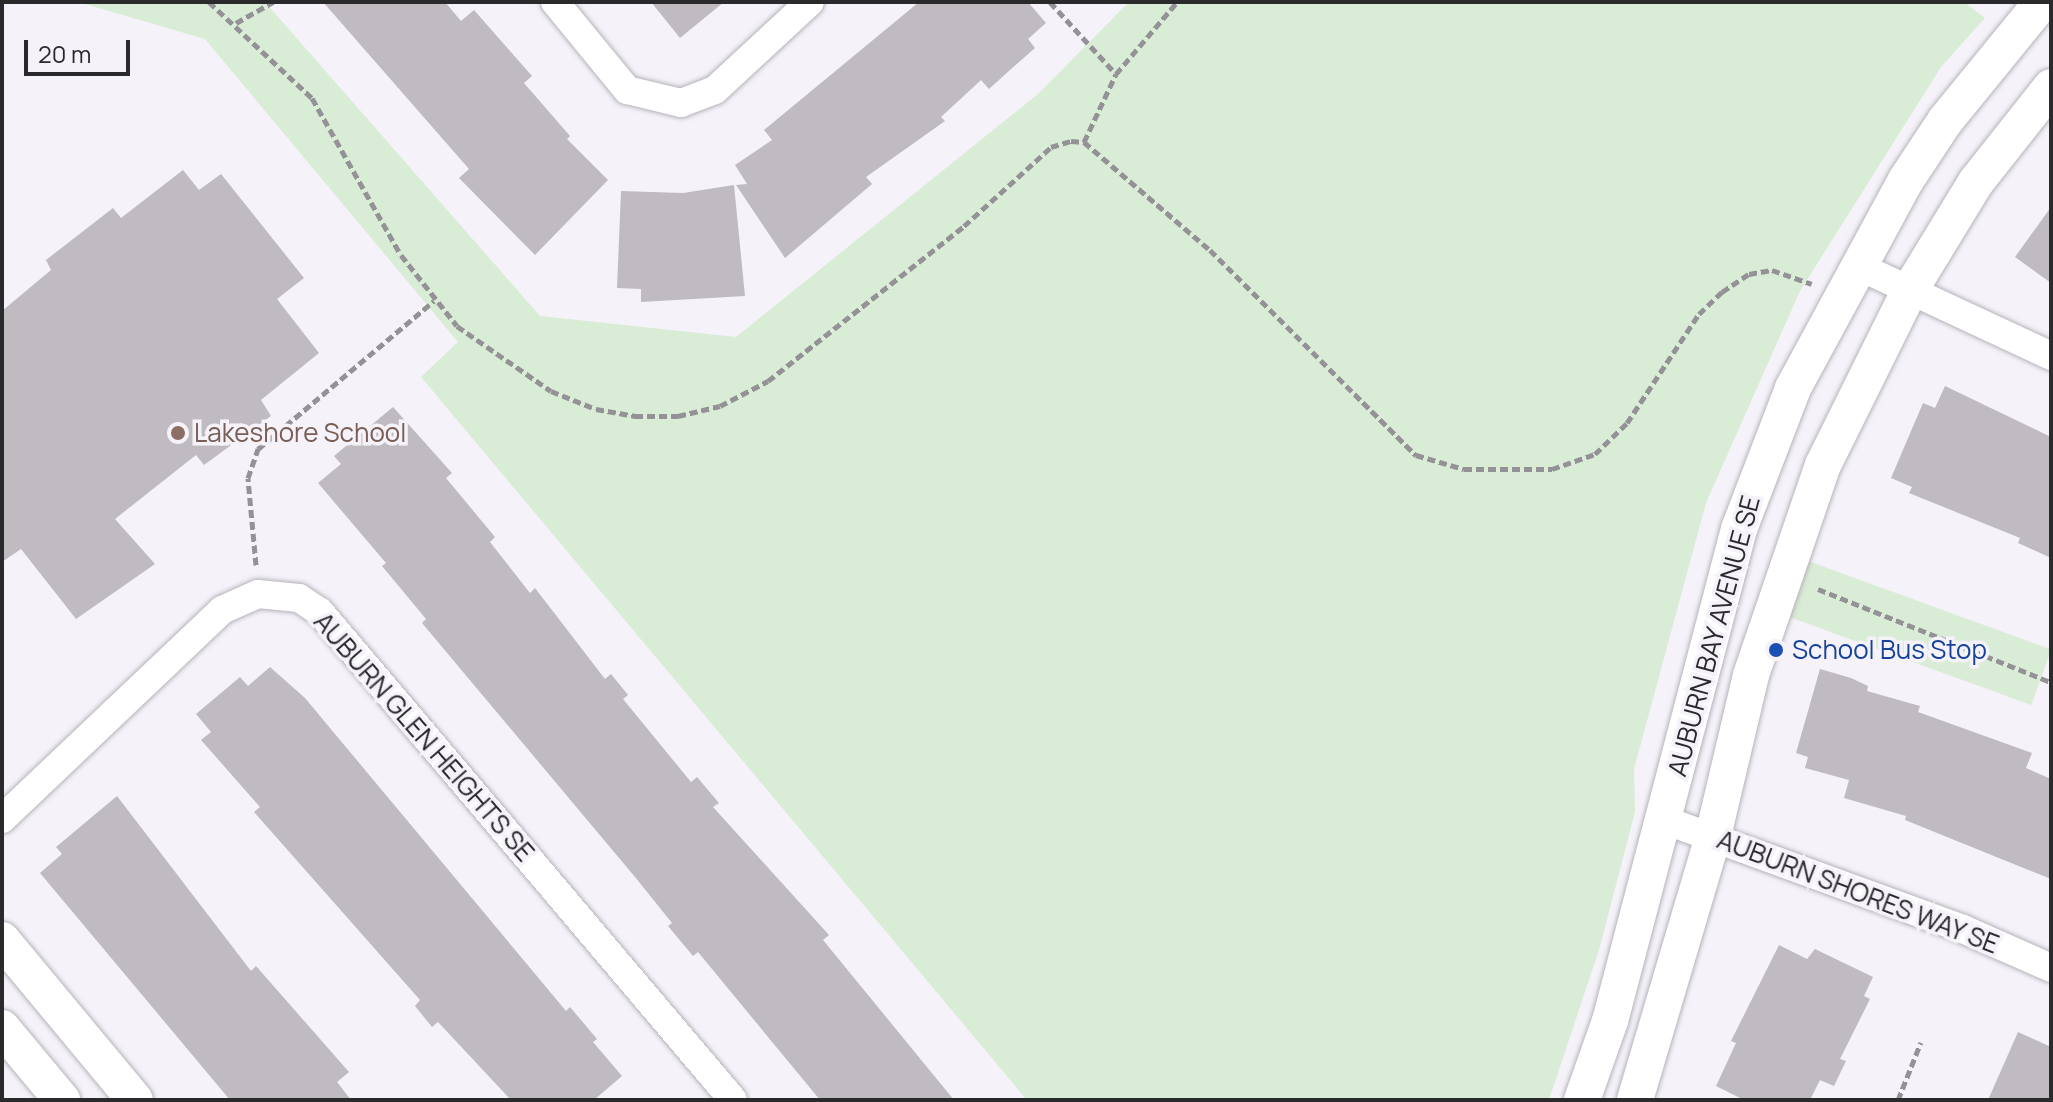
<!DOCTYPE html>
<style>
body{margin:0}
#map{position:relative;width:2053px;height:1102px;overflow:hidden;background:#f5f2f9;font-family:Manrope,sans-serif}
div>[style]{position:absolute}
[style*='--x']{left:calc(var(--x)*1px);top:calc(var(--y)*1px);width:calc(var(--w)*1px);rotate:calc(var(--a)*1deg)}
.green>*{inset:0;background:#d9ecd5;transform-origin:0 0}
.building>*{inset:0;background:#c0bbc0}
.path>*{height:5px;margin-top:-2.5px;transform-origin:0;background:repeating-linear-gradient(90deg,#949297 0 8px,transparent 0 12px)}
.roads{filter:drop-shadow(0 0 2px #b6b3ba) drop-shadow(0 0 2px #b6b3ba)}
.minor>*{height:28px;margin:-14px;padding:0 14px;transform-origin:14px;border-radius:14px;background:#fff}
.tertiary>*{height:36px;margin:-18px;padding:0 18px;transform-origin:18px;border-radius:18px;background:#fff}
.dots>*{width:22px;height:22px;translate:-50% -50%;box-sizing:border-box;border:4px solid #f5f2f9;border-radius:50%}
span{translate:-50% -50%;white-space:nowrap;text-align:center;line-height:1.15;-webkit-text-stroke:7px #f5f2f9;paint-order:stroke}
.education-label{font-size:26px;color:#785e54}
.left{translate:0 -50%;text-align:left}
.street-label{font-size:26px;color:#2a292b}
.transit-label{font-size:26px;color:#164399}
.frame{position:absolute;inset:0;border:4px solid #2a292b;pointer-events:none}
.scale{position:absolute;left:24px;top:40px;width:106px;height:36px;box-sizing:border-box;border:4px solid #2a292b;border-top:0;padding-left:10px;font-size:24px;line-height:28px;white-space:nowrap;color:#2a292b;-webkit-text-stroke:6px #f5f2f9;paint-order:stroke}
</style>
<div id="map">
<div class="green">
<i style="clip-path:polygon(78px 2px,265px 2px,540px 316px,736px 337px,1038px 94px,1129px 2px,1964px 2px,1985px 18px,1941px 67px,1800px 291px,1706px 503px,1634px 769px,1635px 812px,1599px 950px,1549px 1100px,1027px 1100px,421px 377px,458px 342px,205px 39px)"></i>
<i style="left:1808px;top:561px;width:259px;height:59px;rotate:20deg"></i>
</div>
<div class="building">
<i style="clip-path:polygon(323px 2px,445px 2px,461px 21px,474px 10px,532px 76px,524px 83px,570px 136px,567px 139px,608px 180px,535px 255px,459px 178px,469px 169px)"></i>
<i style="clip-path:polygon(651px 2px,724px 2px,680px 38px)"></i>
<i style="clip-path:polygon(919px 2px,1028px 2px,1046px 23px,1028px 39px,1035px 48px,1010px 70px,989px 89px,981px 80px,941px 117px,945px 121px,866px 177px,872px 184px,785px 258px,736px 185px,747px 184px,735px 165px,772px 140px,764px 130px)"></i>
<i style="clip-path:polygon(183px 170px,199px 190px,221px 174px,304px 278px,277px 299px,319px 353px,261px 400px,271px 416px,204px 465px,196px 455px,115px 519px,155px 564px,76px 619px,21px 549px,2px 562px,2px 311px,51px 270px,46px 260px,113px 208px,121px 218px)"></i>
<i style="clip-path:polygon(734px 185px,745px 296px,641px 302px,641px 289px,617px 288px,621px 191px,683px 193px)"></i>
<i style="clip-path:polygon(2051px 207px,2051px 283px,2015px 257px)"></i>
<i style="clip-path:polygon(1945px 386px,2051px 437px,2051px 558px,2018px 543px,2020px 538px,1909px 493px,1912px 487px,1891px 478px,1923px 403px,1935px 408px)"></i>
<i style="clip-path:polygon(393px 407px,452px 473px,446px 478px,495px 537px,490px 542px,530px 593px,535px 588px,605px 679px,611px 674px,628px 695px,623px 699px,691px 782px,697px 777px,719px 803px,713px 807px,829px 935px,823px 940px,954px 1100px,820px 1100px,698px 952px,693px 956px,668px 926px,672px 923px,635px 877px,422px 623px,426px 619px,382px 566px,386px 563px,318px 483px,341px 464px,334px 456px)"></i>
<i style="clip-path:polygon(270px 667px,305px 698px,566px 1011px,570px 1007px,597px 1039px,593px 1042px,622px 1076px,594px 1100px,511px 1100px,438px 1022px,432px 1027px,415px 1006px,420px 1000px,254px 812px,260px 807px,201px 740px,211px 732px,196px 714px,240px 677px,248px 686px)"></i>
<i style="clip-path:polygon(1820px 669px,1851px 678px,1868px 686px,1867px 691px,1920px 706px,1918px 712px,2032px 753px,2026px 768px,2051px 779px,2051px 879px,1905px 820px,1906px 816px,1844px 798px,1849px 780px,1805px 768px,1808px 757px,1796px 753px)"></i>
<i style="clip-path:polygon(117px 796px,251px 971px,256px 966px,349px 1072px,337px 1082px,351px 1100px,230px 1100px,40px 873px,62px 854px,56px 847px)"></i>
<i style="clip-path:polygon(1779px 945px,1807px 959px,1815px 949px,1873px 977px,1864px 996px,1870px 999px,1840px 1059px,1846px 1061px,1834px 1086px,1820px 1080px,1810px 1100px,1744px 1100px,1716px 1086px,1736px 1043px,1731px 1041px)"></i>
<i style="clip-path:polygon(2018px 1032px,2051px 1047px,2051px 1100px,1988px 1100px)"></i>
</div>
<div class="path">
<i style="--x:209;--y:2;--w:141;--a:43"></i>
<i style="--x:312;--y:98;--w:180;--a:60.5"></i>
<i style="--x:401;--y:255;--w:90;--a:51.7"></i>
<i style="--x:457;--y:326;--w:114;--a:34.7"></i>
<i style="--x:551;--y:391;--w:48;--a:21.8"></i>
<i style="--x:596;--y:409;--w:40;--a:10"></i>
<i style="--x:635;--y:416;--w:43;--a:0"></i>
<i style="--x:678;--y:416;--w:43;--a:-13.4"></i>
<i style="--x:720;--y:406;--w:54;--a:-27.5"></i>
<i style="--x:768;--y:381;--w:250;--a:-38.3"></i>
<i style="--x:964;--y:226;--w:118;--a:-42.2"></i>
<i style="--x:1051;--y:147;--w:21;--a:-17"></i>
<i style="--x:1071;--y:141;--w:13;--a:4"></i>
<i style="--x:1084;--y:142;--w:166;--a:40.6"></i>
<i style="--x:1210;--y:250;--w:291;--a:44.9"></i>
<i style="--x:1416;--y:455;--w:50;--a:16.3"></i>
<i style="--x:1464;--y:469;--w:88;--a:0"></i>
<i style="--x:1552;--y:469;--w:46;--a:-19.2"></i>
<i style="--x:1595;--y:454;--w:45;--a:-44.1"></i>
<i style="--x:1627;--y:423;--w:131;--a:-56.6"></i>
<i style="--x:1699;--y:314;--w:32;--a:-44"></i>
<i style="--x:1722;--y:292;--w:32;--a:-34"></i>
<i style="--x:1749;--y:274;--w:23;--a:-10"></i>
<i style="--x:1772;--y:270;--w:42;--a:19.3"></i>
<i style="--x:1050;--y:2;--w:98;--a:47.5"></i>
<i style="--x:236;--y:23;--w:43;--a:-29.6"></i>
<i style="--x:1084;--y:142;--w:75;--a:-64.8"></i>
<i style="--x:1116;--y:74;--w:94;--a:-49.7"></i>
<i style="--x:256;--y:565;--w:87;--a:-95.3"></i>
<i style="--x:248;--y:478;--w:31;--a:-71"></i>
<i style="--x:258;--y:449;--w:230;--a:-40.1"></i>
<i style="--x:1818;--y:589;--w:251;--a:21.8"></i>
<i style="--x:1898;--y:1100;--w:62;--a:-68.4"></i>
</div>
<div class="roads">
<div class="minor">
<i style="--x:555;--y:2;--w:114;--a:50.7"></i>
<i style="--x:627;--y:90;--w:56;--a:13.5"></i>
<i style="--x:681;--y:103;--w:36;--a:-21"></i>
<i style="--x:715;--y:90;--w:129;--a:-42.8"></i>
<i style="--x:1856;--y:265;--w:215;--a:25"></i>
<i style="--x:2;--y:819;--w:303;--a:-43.5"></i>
<i style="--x:222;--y:610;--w:39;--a:-24"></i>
<i style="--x:258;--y:594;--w:41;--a:5.6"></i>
<i style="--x:299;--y:598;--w:25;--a:34"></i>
<i style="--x:320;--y:612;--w:639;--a:49.76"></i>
<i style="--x:1664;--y:820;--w:318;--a:20"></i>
<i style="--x:1963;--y:929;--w:96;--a:23.9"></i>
</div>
<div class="tertiary">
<i style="--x:2;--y:940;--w:208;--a:50.3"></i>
<i style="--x:2;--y:1028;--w:94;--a:50.2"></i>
<i style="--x:1582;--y:1100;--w:84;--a:-70.5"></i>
<i style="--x:1610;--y:1021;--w:509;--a:-75.31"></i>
<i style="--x:1739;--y:529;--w:151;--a:-69"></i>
<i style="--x:1793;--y:388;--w:237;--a:-61.5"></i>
<i style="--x:1906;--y:180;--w:71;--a:-56.5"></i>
<i style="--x:1945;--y:121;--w:154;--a:-50.8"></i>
<i style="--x:1635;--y:1100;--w:275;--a:-73.5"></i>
<i style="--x:1713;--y:836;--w:165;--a:-76.7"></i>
<i style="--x:1751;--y:675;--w:222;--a:-71.1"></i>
<i style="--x:1823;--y:465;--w:195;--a:-63.6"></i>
<i style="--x:1910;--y:290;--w:127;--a:-58.6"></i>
<i style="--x:1976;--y:182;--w:121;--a:-51.7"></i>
</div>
</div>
<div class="dots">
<i style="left:178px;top:433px;background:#8d6e63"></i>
<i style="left:1776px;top:650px;background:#1a4fb4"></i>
</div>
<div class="education-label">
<span class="left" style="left:194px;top:433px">Lakeshore School</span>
</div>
<div class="street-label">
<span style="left:1714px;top:636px;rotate:-75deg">AUBURN BAY AVENUE SE</span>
<span style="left:424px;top:737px;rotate:49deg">AUBURN GLEN HEIGHTS SE</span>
<span style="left:1858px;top:892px;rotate:21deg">AUBURN SHORES WAY SE</span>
</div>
<div class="transit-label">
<span class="left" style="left:1792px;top:650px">School Bus Stop</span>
</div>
<div class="frame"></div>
<div class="scale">20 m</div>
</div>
